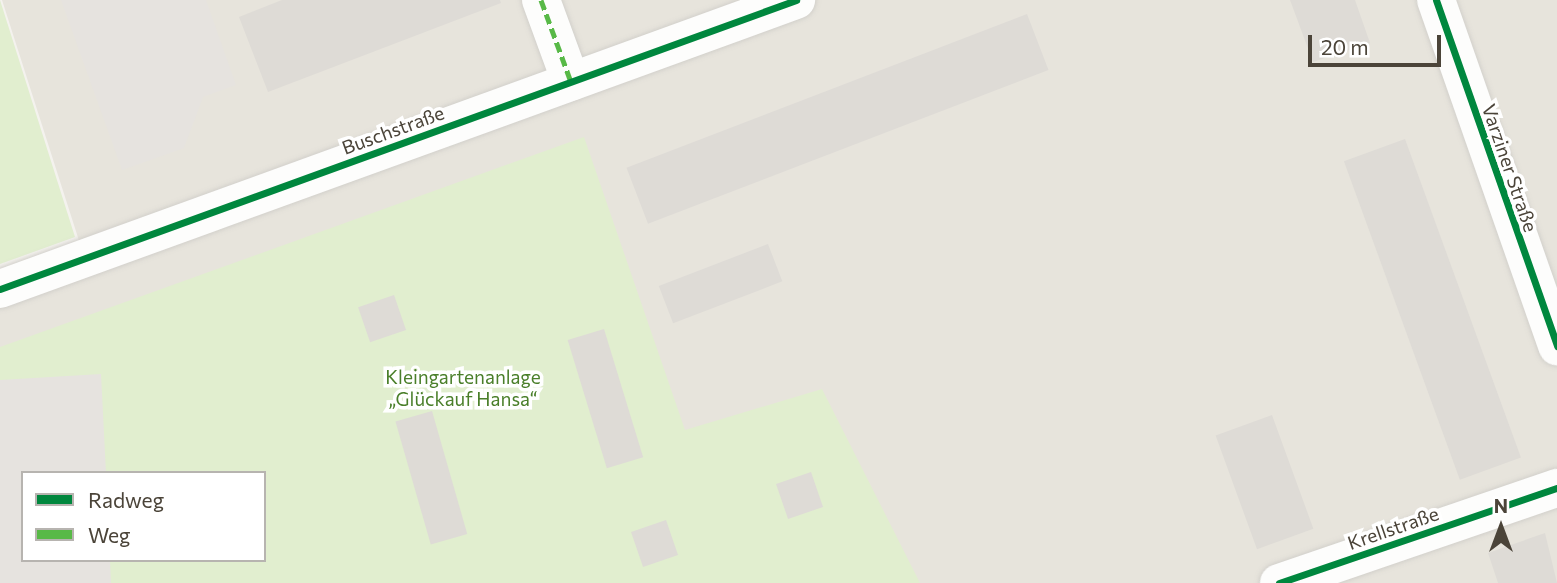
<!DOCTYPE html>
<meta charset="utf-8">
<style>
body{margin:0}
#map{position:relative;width:1557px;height:583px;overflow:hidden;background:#f4f2ee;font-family:Commissioner,sans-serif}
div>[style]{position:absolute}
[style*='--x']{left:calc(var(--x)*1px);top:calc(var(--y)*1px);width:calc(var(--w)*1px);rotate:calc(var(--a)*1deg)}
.residential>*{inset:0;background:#e7e4dc}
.green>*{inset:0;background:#e1eecf}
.parking>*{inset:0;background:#e6e3df}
.building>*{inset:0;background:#dedbd6;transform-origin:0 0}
.roads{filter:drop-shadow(0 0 2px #d2d0cb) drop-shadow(0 0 2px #d2d0cb)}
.minor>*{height:38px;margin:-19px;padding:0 19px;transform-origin:19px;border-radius:19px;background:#fdfdfc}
.tertiary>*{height:38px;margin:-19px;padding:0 19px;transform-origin:19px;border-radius:19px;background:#fdfdfc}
.quiet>*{height:5px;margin-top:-2.5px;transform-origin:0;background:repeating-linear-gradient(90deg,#58b947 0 10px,transparent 0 15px)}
.cycleway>*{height:7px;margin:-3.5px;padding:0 3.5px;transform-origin:3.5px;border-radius:3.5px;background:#00873e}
span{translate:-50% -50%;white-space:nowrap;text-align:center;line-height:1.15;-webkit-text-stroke:7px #fff;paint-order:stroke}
.street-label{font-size:19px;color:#4b4439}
.park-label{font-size:19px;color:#4a7f2a}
.legend{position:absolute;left:21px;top:471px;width:245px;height:91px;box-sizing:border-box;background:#fff;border:2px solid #b7b4b0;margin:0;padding:9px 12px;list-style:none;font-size:21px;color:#4b4439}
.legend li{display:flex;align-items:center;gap:14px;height:35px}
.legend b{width:35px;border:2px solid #b7b4b0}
.north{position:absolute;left:1466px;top:492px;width:70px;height:70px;-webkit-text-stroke:5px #fff;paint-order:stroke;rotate:0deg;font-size:19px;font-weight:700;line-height:28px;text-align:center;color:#4b4439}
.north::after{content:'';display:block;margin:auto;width:24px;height:32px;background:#4b4439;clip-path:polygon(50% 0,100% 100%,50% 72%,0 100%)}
.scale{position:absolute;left:1308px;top:35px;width:133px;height:32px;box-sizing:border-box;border:4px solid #4b4439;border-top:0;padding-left:9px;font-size:21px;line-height:24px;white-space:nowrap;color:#4b4439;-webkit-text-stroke:5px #fff;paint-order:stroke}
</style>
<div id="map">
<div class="residential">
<i style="clip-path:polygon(evenodd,2px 0,1557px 0,1557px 583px,0 583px,0 308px,90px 275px,2px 0,23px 473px,264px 473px,264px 560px,23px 560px,23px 473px)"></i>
</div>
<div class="green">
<i style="clip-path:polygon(0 0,75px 237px,0 264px)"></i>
<i style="clip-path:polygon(evenodd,584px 137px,685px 430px,822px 389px,920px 583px,0 583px,0 347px,584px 137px,23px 473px,264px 473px,264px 560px,23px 560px,23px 473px)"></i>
</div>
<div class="parking">
<i style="clip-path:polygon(61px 0,206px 0,236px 85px,203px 97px,184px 148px,122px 170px)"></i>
<i style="clip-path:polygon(101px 374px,106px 473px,23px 473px,23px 560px,110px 560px,111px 583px,0 583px,0 380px)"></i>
</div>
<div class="building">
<i style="clip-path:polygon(282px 0,500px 0,501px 3px,268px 92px,239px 17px)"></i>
<i style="clip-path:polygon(1290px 0,1355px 0,1370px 43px,1313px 62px)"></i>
<i style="left:1027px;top:14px;width:60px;height:429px;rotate:69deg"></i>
<i style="left:1405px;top:139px;width:339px;height:65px;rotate:70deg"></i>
<i style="left:768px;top:244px;width:40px;height:117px;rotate:69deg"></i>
<i style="left:394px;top:295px;width:37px;height:38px;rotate:71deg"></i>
<i style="left:604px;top:329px;width:134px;height:38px;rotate:73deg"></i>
<i style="left:432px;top:411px;width:128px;height:38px;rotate:74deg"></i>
<i style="left:1272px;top:415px;width:121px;height:60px;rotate:70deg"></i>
<i style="left:811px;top:472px;width:37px;height:37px;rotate:71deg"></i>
<i style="left:666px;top:520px;width:37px;height:37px;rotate:71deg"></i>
<i style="clip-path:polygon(1545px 533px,1557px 583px,1498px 583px,1488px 553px)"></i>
</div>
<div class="roads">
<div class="minor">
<i style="--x:541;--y:0;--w:87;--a:69.9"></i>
<i style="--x:0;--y:289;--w:847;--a:-19.95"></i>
<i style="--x:1279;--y:583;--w:294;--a:-18.9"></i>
</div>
<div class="tertiary">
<i style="--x:1436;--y:0;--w:367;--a:70.7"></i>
</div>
</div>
<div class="quiet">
<i style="--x:541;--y:0;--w:87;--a:69.9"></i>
</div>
<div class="cycleway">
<i style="--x:1436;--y:0;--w:367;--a:70.7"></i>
<i style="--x:0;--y:289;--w:847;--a:-19.95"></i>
<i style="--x:1279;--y:583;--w:294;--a:-18.9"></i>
</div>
<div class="street-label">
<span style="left:393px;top:130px;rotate:-20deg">Buschstraße</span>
<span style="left:1510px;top:168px;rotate:71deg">Varziner Straße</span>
<span style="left:1393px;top:528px;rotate:-19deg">Krellstraße</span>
</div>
<div class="park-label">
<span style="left:463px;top:388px">Kleingartenanlage<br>„Glückauf Hansa“</span>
</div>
<ul class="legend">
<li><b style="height:9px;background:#00873e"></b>Radweg</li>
<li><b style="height:9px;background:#58b947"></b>Weg</li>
</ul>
<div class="north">N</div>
<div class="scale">20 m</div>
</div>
